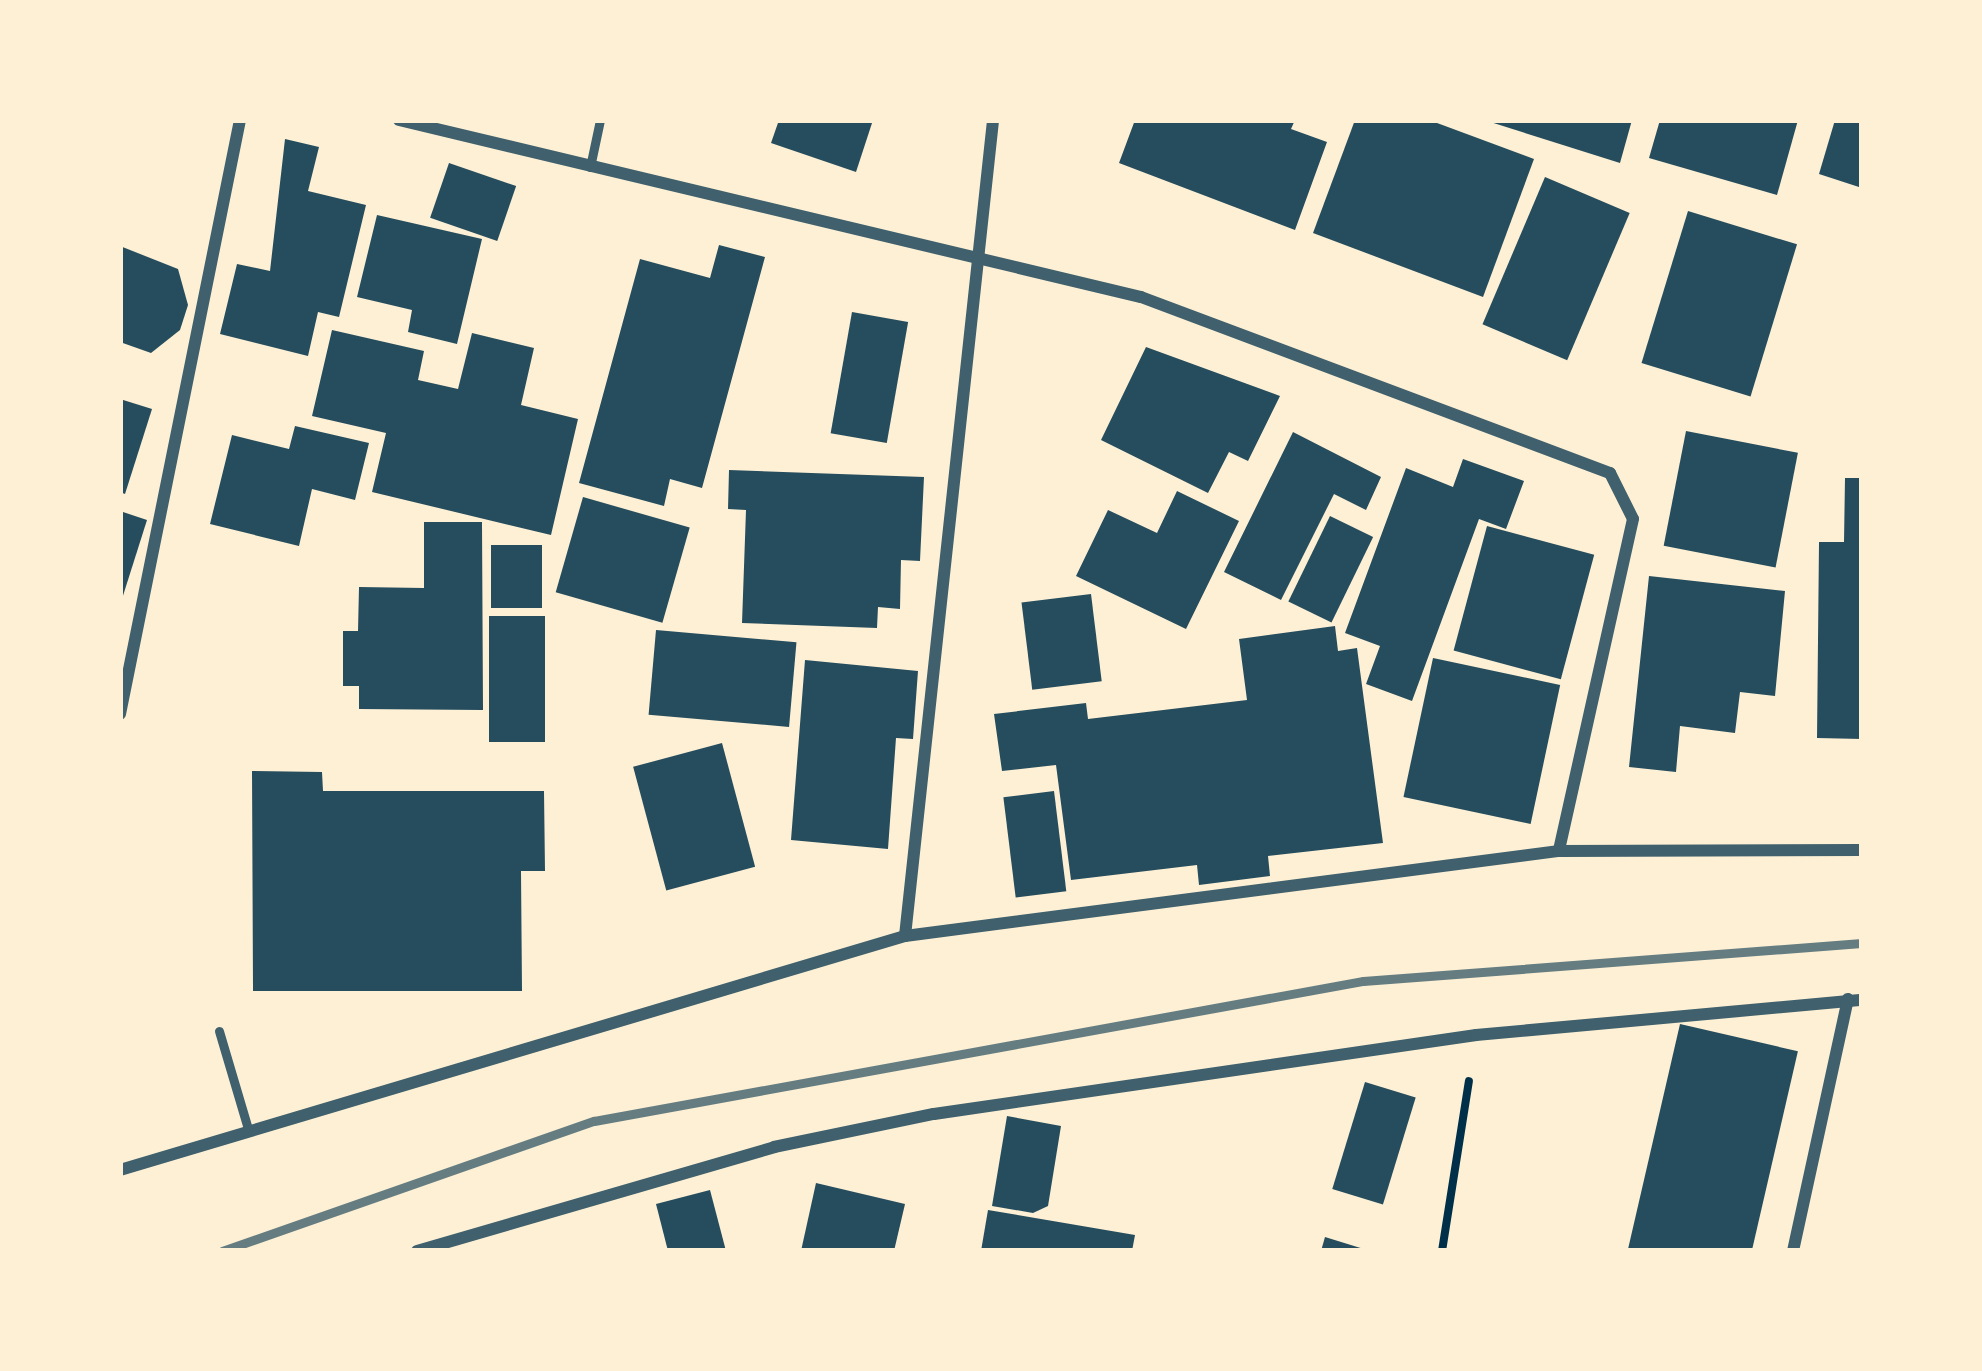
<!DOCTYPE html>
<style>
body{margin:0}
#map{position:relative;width:1982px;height:1371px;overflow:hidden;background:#fdf0d5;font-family:"Alegreya Sans",sans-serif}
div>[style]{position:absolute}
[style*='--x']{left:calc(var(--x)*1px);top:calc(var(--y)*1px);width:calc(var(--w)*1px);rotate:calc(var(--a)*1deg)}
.building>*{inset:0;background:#264d5e;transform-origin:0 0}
.path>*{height:8px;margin:-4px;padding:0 4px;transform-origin:4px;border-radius:4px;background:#003049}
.service>*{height:9px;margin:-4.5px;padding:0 4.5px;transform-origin:4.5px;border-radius:4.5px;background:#3f606c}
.minor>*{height:12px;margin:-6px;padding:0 6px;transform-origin:6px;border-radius:6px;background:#3f606c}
.rail>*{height:9px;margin:-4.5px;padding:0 4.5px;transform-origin:4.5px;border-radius:4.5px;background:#657d81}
span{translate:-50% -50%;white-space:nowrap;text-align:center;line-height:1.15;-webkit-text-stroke:10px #fdf0d5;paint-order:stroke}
.frame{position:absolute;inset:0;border:123px solid #fdf0d5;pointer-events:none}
</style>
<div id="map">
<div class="building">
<i style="clip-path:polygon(779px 120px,873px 120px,856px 172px,771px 143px)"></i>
<i style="clip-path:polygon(1135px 120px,1295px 120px,1291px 129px,1327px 142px,1295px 230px,1119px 163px)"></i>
<i style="clip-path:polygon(1355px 120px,1429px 120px,1534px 159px,1483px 297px,1313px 233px)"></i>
<i style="clip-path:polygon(1484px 120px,1632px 120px,1620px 163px)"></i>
<i style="clip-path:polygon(1660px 120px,1798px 120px,1777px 195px,1649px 158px)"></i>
<i style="clip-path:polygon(1835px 120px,1862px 120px,1862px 188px,1819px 174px)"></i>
<i style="clip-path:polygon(285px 139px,319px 147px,308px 191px,366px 205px,339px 317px,318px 312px,308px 356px,220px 334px,237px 264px,270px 271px)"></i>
<i style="left:449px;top:163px;width:71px;height:58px;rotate:19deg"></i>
<i style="left:1545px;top:177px;width:92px;height:160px;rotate:23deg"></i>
<i style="left:1688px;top:211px;width:114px;height:159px;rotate:17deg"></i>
<i style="clip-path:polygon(377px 215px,482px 239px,457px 344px,408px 332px,412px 310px,357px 297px)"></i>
<i style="clip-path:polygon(719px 245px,765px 257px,702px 488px,670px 479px,664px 506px,579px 483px,640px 259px,710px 278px)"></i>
<i style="clip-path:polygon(120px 246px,178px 269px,188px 305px,180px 330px,151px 353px,120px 342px)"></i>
<i style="left:852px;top:312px;width:57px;height:123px;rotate:10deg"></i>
<i style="clip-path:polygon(332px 330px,424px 351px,418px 380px,458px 389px,472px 333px,534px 348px,521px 405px,578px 419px,551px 535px,372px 492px,386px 433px,312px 416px)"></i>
<i style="clip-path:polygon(1146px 347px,1280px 396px,1248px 461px,1229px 452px,1208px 493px,1101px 440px)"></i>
<i style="clip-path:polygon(120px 399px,152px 409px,125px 494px,120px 492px)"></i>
<i style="clip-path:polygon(295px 426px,369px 443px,355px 500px,312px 489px,299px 546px,210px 524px,232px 435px,289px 449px)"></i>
<i style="left:1686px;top:431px;width:114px;height:117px;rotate:11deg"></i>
<i style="clip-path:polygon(1293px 432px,1381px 477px,1366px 510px,1334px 494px,1281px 600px,1224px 572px)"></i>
<i style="clip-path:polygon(1463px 459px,1524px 481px,1506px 529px,1479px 519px,1412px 701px,1366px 684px,1380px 646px,1345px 633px,1406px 468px,1453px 487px)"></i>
<i style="clip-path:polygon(729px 470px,924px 477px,920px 561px,901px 560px,900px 609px,878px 607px,877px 628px,742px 623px,746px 510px,728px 509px)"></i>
<i style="clip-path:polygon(1845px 478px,1862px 478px,1862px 739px,1817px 738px,1819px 542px,1844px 542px)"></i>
<i style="clip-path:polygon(1177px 491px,1239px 521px,1186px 629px,1076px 576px,1108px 510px,1157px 533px)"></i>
<i style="left:583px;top:497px;width:111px;height:99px;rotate:16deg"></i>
<i style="clip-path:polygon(120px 511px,147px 520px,121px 602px,120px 602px)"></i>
<i style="left:1330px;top:516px;width:48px;height:95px;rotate:26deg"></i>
<i style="clip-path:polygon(424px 522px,482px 522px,483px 710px,359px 709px,359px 686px,343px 686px,343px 631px,358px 631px,359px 587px,424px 588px)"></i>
<i style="left:1487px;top:526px;width:111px;height:129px;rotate:15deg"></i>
<i style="left:491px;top:545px;width:51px;height:63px"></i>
<i style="clip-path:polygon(1649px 576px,1785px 591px,1775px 696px,1740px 692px,1735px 733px,1680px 726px,1676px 772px,1629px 767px)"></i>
<i style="left:1091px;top:594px;width:88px;height:70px;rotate:83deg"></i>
<i style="left:489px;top:616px;width:56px;height:126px"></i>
<i style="clip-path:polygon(1335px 626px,1338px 651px,1357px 648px,1383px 843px,1268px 856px,1270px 876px,1199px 885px,1197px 865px,1071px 880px,1056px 765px,1002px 771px,994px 714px,1086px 703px,1088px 719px,1247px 700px,1239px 639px)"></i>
<i style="left:656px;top:630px;width:141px;height:85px;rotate:5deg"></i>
<i style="left:1433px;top:658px;width:130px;height:142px;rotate:12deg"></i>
<i style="clip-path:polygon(805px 660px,918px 671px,913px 739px,896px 738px,888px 849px,791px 840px)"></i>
<i style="left:722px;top:743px;width:128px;height:92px;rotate:75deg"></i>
<i style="clip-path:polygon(252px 771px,322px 772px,323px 791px,544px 791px,545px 871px,521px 871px,522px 991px,253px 991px)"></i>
<i style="left:1054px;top:791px;width:101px;height:51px;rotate:83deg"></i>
<i style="left:1680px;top:1024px;width:121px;height:233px;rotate:13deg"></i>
<i style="left:1365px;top:1082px;width:53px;height:112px;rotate:17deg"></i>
<i style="clip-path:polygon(1007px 1116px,1061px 1126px,1048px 1206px,1033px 1213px,992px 1206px)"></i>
<i style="clip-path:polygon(816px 1183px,905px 1204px,894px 1251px,801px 1251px)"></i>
<i style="clip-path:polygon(710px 1190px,726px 1251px,668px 1251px,656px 1204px)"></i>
<i style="clip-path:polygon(988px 1210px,1135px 1235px,1132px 1251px,981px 1251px)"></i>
<i style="clip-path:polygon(1325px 1237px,1367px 1250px,1367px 1251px,1321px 1251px)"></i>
</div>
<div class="path">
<i style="--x:1442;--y:1251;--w:172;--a:-81"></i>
</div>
<div class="service">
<i style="--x:590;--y:167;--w:48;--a:-78"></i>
<i style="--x:219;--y:1031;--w:102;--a:73.5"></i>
</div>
<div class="minor">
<i style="--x:399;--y:120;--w:763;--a:13.42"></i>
<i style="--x:1141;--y:297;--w:501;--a:20.57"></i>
<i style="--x:1610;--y:473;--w:51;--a:63.4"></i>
<i style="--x:1633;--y:519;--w:340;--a:102.6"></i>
<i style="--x:120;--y:714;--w:606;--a:-78.58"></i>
<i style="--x:905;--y:936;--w:821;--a:-83.84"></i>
<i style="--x:120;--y:1170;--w:819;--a:-16.6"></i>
<i style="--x:905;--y:936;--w:660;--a:-7.41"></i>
<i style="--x:1559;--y:851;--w:303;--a:-0.2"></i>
<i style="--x:417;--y:1251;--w:372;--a:-16.2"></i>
<i style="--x:774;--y:1147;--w:163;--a:-11.7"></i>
<i style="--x:934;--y:1114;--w:548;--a:-8.29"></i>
<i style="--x:1476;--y:1035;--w:388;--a:-5.2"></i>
<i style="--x:1793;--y:1251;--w:258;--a:-77.7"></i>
</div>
<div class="rail">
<i style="--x:222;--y:1251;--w:394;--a:-19.3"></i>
<i style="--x:594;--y:1121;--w:782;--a:-10.32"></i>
<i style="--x:1363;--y:981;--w:500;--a:-4.35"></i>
</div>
<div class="frame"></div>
</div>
